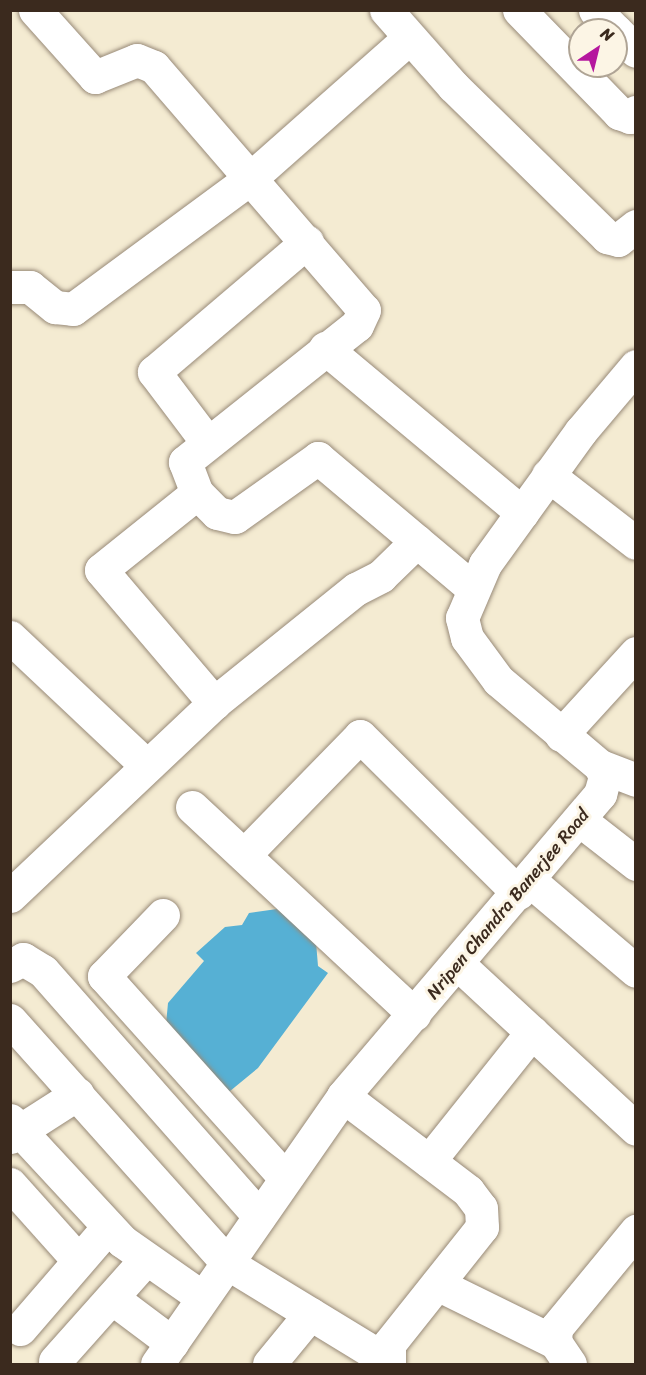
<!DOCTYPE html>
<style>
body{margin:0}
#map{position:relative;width:646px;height:1375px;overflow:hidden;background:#f4ebd2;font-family:Sriracha,sans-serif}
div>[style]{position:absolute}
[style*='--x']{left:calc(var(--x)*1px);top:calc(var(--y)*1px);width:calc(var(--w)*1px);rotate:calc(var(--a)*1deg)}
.water>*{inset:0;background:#56b0d4}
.roads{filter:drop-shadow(0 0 2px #988a78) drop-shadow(0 0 2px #988a78)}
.minor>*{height:33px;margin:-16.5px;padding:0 16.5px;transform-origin:16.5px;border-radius:16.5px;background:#fff}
span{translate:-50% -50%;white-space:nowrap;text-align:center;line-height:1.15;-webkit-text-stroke:6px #fcf5e5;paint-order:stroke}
.street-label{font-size:18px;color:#3b2a1e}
.frame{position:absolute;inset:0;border:12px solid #3b2a1e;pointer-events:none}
.north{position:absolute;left:568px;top:18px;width:60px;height:60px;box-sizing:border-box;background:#fcf5e5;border:2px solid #afa495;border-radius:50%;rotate:35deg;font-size:16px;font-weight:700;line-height:24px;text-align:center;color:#3b2a1e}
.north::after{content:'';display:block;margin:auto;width:21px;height:27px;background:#b5179e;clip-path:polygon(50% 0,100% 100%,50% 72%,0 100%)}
</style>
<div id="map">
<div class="water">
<i style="clip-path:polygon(277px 909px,316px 942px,318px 966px,328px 973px,258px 1068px,224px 1096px,165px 1035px,168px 1003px,204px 961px,196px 953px,225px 927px,242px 925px,249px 913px)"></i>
</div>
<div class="roads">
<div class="minor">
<i style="--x:35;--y:10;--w:90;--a:48.2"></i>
<i style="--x:95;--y:77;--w:45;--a:-22"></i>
<i style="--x:137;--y:60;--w:18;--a:22"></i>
<i style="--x:154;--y:67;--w:321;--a:49.2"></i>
<i style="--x:364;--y:310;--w:17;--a:115"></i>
<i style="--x:357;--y:325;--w:220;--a:141.5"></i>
<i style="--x:185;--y:462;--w:33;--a:69"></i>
<i style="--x:197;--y:493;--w:123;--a:141.3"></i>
<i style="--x:101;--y:570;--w:175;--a:49.6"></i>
<i style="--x:386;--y:10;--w:101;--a:48.6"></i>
<i style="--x:453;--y:86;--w:216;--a:44.4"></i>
<i style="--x:607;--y:237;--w:11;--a:15"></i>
<i style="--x:618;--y:240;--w:23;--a:-38"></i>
<i style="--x:519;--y:10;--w:144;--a:45.8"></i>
<i style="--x:619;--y:113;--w:12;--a:20"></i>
<i style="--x:630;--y:117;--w:8;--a:-40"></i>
<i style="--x:595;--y:10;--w:28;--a:45"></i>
<i style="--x:616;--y:31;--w:28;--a:45"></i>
<i style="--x:10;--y:287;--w:20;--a:0"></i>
<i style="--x:30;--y:287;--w:32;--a:39"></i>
<i style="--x:55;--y:307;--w:18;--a:6"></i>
<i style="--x:73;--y:309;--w:222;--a:-36.4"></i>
<i style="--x:252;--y:177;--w:210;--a:-41.5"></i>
<i style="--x:325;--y:348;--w:257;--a:39.9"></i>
<i style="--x:207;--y:442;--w:88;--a:-127.1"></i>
<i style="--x:154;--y:372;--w:201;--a:-40.4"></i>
<i style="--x:548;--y:475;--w:111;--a:37.7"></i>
<i style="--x:197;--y:493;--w:28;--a:45"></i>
<i style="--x:217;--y:513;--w:18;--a:13"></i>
<i style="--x:235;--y:517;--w:102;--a:-35.4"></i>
<i style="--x:318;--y:458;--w:200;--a:40.1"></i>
<i style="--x:10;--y:637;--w:188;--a:43.3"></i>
<i style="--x:561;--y:735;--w:111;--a:-47.6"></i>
<i style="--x:600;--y:766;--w:39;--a:21"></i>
<i style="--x:192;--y:807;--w:304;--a:43"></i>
<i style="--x:581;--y:821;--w:70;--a:38"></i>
<i style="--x:244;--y:855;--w:166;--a:-45.7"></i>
<i style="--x:360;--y:736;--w:223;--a:44.8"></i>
<i style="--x:529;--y:880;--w:140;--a:40.4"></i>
<i style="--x:10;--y:896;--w:281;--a:-43.4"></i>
<i style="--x:214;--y:703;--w:182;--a:-38.8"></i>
<i style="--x:356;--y:589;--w:28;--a:-27"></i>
<i style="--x:381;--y:576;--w:50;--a:-44.2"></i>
<i style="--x:163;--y:915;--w:85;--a:134"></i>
<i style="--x:104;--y:976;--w:271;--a:48.1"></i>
<i style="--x:457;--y:963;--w:244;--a:42.8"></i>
<i style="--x:10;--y:966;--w:15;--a:-28"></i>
<i style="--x:23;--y:959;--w:23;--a:31"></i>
<i style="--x:43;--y:971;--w:327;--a:48.6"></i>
<i style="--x:10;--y:1020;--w:326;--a:48.2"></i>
<i style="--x:227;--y:1263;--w:186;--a:31.4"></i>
<i style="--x:343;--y:1096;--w:157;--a:37.2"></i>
<i style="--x:468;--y:1191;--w:21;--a:53"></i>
<i style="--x:481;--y:1208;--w:19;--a:87"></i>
<i style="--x:482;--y:1227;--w:149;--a:128.5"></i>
<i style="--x:389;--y:1344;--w:20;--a:90"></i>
<i style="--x:10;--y:1120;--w:165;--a:47.2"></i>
<i style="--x:122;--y:1241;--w:98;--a:35"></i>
<i style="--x:10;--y:1137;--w:80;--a:-32.7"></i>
<i style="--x:429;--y:1161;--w:165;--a:-51.4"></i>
<i style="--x:10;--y:1184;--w:102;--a:48.2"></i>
<i style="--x:437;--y:1284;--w:131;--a:26.2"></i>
<i style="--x:112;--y:1298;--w:75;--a:36.9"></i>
<i style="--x:20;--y:1329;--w:135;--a:-49.2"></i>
<i style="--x:55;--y:1361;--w:135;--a:-48.3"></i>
<i style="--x:157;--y:1364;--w:326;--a:-55.2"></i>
<i style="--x:343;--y:1096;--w:397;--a:-49.6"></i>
<i style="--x:600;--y:794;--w:18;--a:-74"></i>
<i style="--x:605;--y:777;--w:12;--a:-114"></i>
<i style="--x:600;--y:766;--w:133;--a:-139.9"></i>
<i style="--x:498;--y:680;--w:52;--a:-126.4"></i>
<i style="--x:467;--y:638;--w:21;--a:-104"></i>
<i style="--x:462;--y:618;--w:59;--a:-66.9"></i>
<i style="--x:485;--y:564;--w:164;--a:-54.2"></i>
<i style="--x:581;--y:431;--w:85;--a:-49.8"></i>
<i style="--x:269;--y:1364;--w:65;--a:-50.6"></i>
<i style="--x:570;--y:1364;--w:27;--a:-124"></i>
<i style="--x:555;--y:1342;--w:14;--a:-86"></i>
<i style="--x:556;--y:1328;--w:126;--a:-50.5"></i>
</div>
</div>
<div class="street-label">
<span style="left:508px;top:904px;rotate:-50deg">Nripen Chandra Banerjee Road</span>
</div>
<div class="frame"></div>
<div class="north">N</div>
</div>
